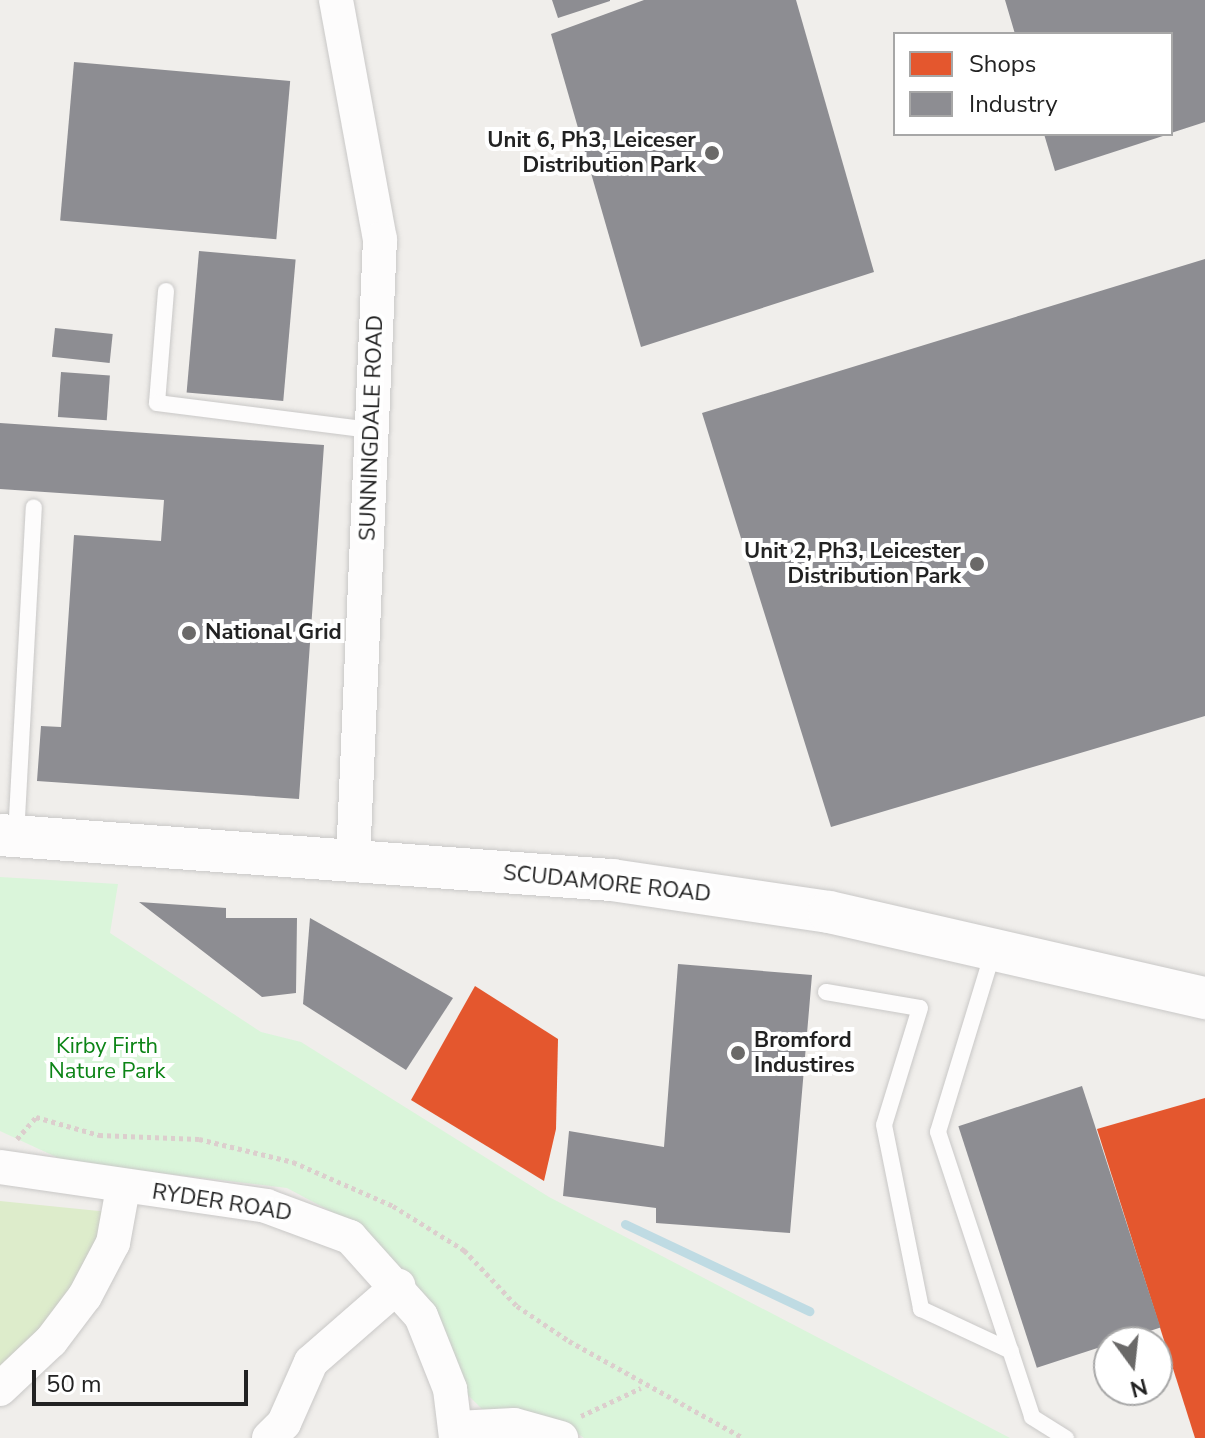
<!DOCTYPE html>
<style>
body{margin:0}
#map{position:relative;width:1205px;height:1438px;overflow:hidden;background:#f0eeeb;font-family:"Nunito Sans",sans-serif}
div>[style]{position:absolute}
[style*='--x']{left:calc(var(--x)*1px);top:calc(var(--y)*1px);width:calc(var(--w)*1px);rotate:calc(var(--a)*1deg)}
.grass>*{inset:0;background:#ddeccb}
.park>*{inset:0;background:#daf5da}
.shops>*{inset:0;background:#e4572e}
.industry>*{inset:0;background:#8d8d92;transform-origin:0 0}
.stream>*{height:9px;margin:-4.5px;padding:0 4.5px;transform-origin:4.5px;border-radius:4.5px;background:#bfdbe3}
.path>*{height:5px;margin-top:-2.5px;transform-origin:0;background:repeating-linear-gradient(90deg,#dccecd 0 4px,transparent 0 8px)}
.roads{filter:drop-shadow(0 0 2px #c9c8c7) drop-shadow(0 0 2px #c9c8c7)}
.service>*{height:16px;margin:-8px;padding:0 8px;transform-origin:8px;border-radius:8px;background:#fdfcfc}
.minor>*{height:34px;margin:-17px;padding:0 17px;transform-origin:17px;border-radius:17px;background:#fdfcfc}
.tertiary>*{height:42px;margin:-21px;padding:0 21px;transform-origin:21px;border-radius:21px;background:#fdfcfc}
.dots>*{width:22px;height:22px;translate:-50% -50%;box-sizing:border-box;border:4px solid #fff;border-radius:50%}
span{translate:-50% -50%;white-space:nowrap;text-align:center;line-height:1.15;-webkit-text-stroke:8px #fff;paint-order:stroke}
.poi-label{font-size:22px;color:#222;font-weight:700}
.right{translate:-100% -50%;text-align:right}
.left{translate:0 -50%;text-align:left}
.street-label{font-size:22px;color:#222}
.park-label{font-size:22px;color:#0c8416}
.legend{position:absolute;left:893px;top:32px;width:280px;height:104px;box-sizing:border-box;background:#fff;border:2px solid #a7a7a7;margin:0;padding:10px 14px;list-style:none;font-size:24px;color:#222}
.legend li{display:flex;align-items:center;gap:16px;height:40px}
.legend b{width:40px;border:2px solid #a7a7a7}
.north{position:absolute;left:1093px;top:1326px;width:80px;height:80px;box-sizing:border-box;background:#fff;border:2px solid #a7a7a7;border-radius:50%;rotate:165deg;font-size:22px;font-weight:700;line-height:32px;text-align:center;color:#222}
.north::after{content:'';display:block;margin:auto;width:28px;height:36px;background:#6a6968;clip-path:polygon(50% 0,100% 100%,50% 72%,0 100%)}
.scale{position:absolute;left:32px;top:1370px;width:216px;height:36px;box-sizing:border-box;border:4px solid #222;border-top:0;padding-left:10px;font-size:24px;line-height:28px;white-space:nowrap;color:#222;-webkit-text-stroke:6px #fff;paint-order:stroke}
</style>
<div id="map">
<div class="grass">
<i style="clip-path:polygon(0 1201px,109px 1212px,113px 1243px,0 1389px)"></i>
</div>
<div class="park">
<i style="clip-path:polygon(0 877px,118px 884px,110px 933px,261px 1032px,301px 1042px,549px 1197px,1010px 1438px,584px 1438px,562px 1423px,483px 1410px,468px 1395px,427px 1297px,367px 1236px,332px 1212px,287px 1188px,67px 1162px,0 1131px)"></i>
</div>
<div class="shops">
<i style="clip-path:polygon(475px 986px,558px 1039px,556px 1129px,544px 1181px,411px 1100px)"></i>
<i style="clip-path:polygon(1205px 1098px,1205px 1438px,1195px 1438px,1097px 1129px)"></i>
</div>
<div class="industry">
<i style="clip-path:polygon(552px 0,610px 0,610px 1px,558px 18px)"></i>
<i style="clip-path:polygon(644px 0,796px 0,874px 272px,641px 347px,551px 34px)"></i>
<i style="clip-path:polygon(1005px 0,1205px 0,1205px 122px,1171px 133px,1171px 34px,1015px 34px)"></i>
<i style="left:74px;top:62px;width:217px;height:159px;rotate:5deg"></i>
<i style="clip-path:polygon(1044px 134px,1166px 134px,1166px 135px,1055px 171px)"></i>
<i style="left:199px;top:251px;width:97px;height:142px;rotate:5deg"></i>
<i style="clip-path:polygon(1205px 259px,1205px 716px,831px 827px,702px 413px)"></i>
<i style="left:55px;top:328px;width:58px;height:29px;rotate:6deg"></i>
<i style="left:61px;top:372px;width:49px;height:45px;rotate:4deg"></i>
<i style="clip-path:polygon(0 423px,324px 445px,299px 799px,37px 781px,41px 726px,61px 727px,74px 535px,161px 541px,164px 500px,0 489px)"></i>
<i style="clip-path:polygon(139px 902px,226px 908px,226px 918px,297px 918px,296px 993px,262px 997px)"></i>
<i style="clip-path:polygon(310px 918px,453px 998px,406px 1070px,303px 1004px)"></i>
<i style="clip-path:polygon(678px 964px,812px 975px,790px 1233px,656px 1223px,656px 1208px,563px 1196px,569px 1131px,664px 1147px)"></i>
<i style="left:1082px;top:1086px;width:254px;height:130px;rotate:72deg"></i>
</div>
<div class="stream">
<i style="--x:625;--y:1224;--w:204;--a:25.3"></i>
</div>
<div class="path">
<i style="--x:17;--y:1139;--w:29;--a:-49"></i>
<i style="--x:36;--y:1117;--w:66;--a:15.9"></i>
<i style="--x:99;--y:1135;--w:100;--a:2.3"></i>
<i style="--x:199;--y:1139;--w:97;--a:13.7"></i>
<i style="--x:293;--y:1162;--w:109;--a:23.7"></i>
<i style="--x:393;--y:1206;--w:84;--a:31.8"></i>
<i style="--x:464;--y:1250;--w:77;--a:46.6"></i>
<i style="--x:517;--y:1306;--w:63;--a:33.9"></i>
<i style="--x:569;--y:1341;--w:199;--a:29.1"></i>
<i style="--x:581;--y:1416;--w:66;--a:-25"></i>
</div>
<div class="roads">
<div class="service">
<i style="--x:166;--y:291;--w:112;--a:94.6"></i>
<i style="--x:157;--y:403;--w:217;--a:7.2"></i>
<i style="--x:16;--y:836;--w:329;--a:-86.9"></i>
<i style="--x:993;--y:952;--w:188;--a:107"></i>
<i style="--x:938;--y:1132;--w:300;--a:71.7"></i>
<i style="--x:1032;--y:1417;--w:40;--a:32"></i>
<i style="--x:826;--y:992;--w:95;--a:9.7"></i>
<i style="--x:920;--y:1008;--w:122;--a:107.1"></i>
<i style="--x:884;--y:1125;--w:188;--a:78.6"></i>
<i style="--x:921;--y:1309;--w:99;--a:25"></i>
</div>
<div class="minor">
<i style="--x:336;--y:0;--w:243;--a:79.6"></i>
<i style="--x:380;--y:239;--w:622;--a:92.49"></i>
<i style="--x:0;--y:1167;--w:269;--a:8.3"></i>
<i style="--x:266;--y:1206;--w:90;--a:20.3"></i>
<i style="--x:350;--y:1237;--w:106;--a:48.1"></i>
<i style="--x:421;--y:1316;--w:79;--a:68.3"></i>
<i style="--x:450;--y:1389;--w:49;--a:83"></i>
<i style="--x:0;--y:1389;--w:70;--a:-43.3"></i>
<i style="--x:51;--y:1341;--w:56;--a:-52.9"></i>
<i style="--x:85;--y:1296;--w:60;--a:-62.2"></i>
<i style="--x:113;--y:1243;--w:56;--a:-79.7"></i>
<i style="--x:457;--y:1428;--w:57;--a:-3"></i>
<i style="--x:514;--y:1425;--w:49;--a:15.5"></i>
<i style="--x:269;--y:1438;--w:21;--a:-45"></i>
<i style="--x:284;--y:1423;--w:67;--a:-66.1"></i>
<i style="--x:311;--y:1362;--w:116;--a:-41.1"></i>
</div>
<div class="tertiary">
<i style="--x:0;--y:835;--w:614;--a:4.21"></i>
<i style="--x:612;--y:880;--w:219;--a:8.4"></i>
<i style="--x:829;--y:912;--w:386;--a:12.9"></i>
</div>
</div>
<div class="dots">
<i style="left:712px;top:153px;background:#6a6968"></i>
<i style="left:977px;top:564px;background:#6a6968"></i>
<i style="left:189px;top:633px;background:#6a6968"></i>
<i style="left:738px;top:1053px;background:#6a6968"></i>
</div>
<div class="poi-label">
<span class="right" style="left:696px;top:153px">Unit 6, Ph3, Leiceser<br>Distribution Park</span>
<span class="right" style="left:961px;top:564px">Unit 2, Ph3, Leicester<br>Distribution Park</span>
<span class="left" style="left:205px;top:633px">National Grid</span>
<span class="left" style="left:754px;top:1053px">Bromford<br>Industires</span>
</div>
<div class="street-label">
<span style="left:372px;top:428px;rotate:-88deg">SUNNINGDALE ROAD</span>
<span style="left:607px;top:884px;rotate:6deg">SCUDAMORE ROAD</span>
<span style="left:222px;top:1203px;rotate:9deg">RYDER ROAD</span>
</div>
<div class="park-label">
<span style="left:107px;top:1059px">Kirby Firth<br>Nature Park</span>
</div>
<ul class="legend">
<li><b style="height:22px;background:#e4572e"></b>Shops</li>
<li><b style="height:22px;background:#8d8d92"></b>Industry</li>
</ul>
<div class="north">N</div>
<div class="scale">50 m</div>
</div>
